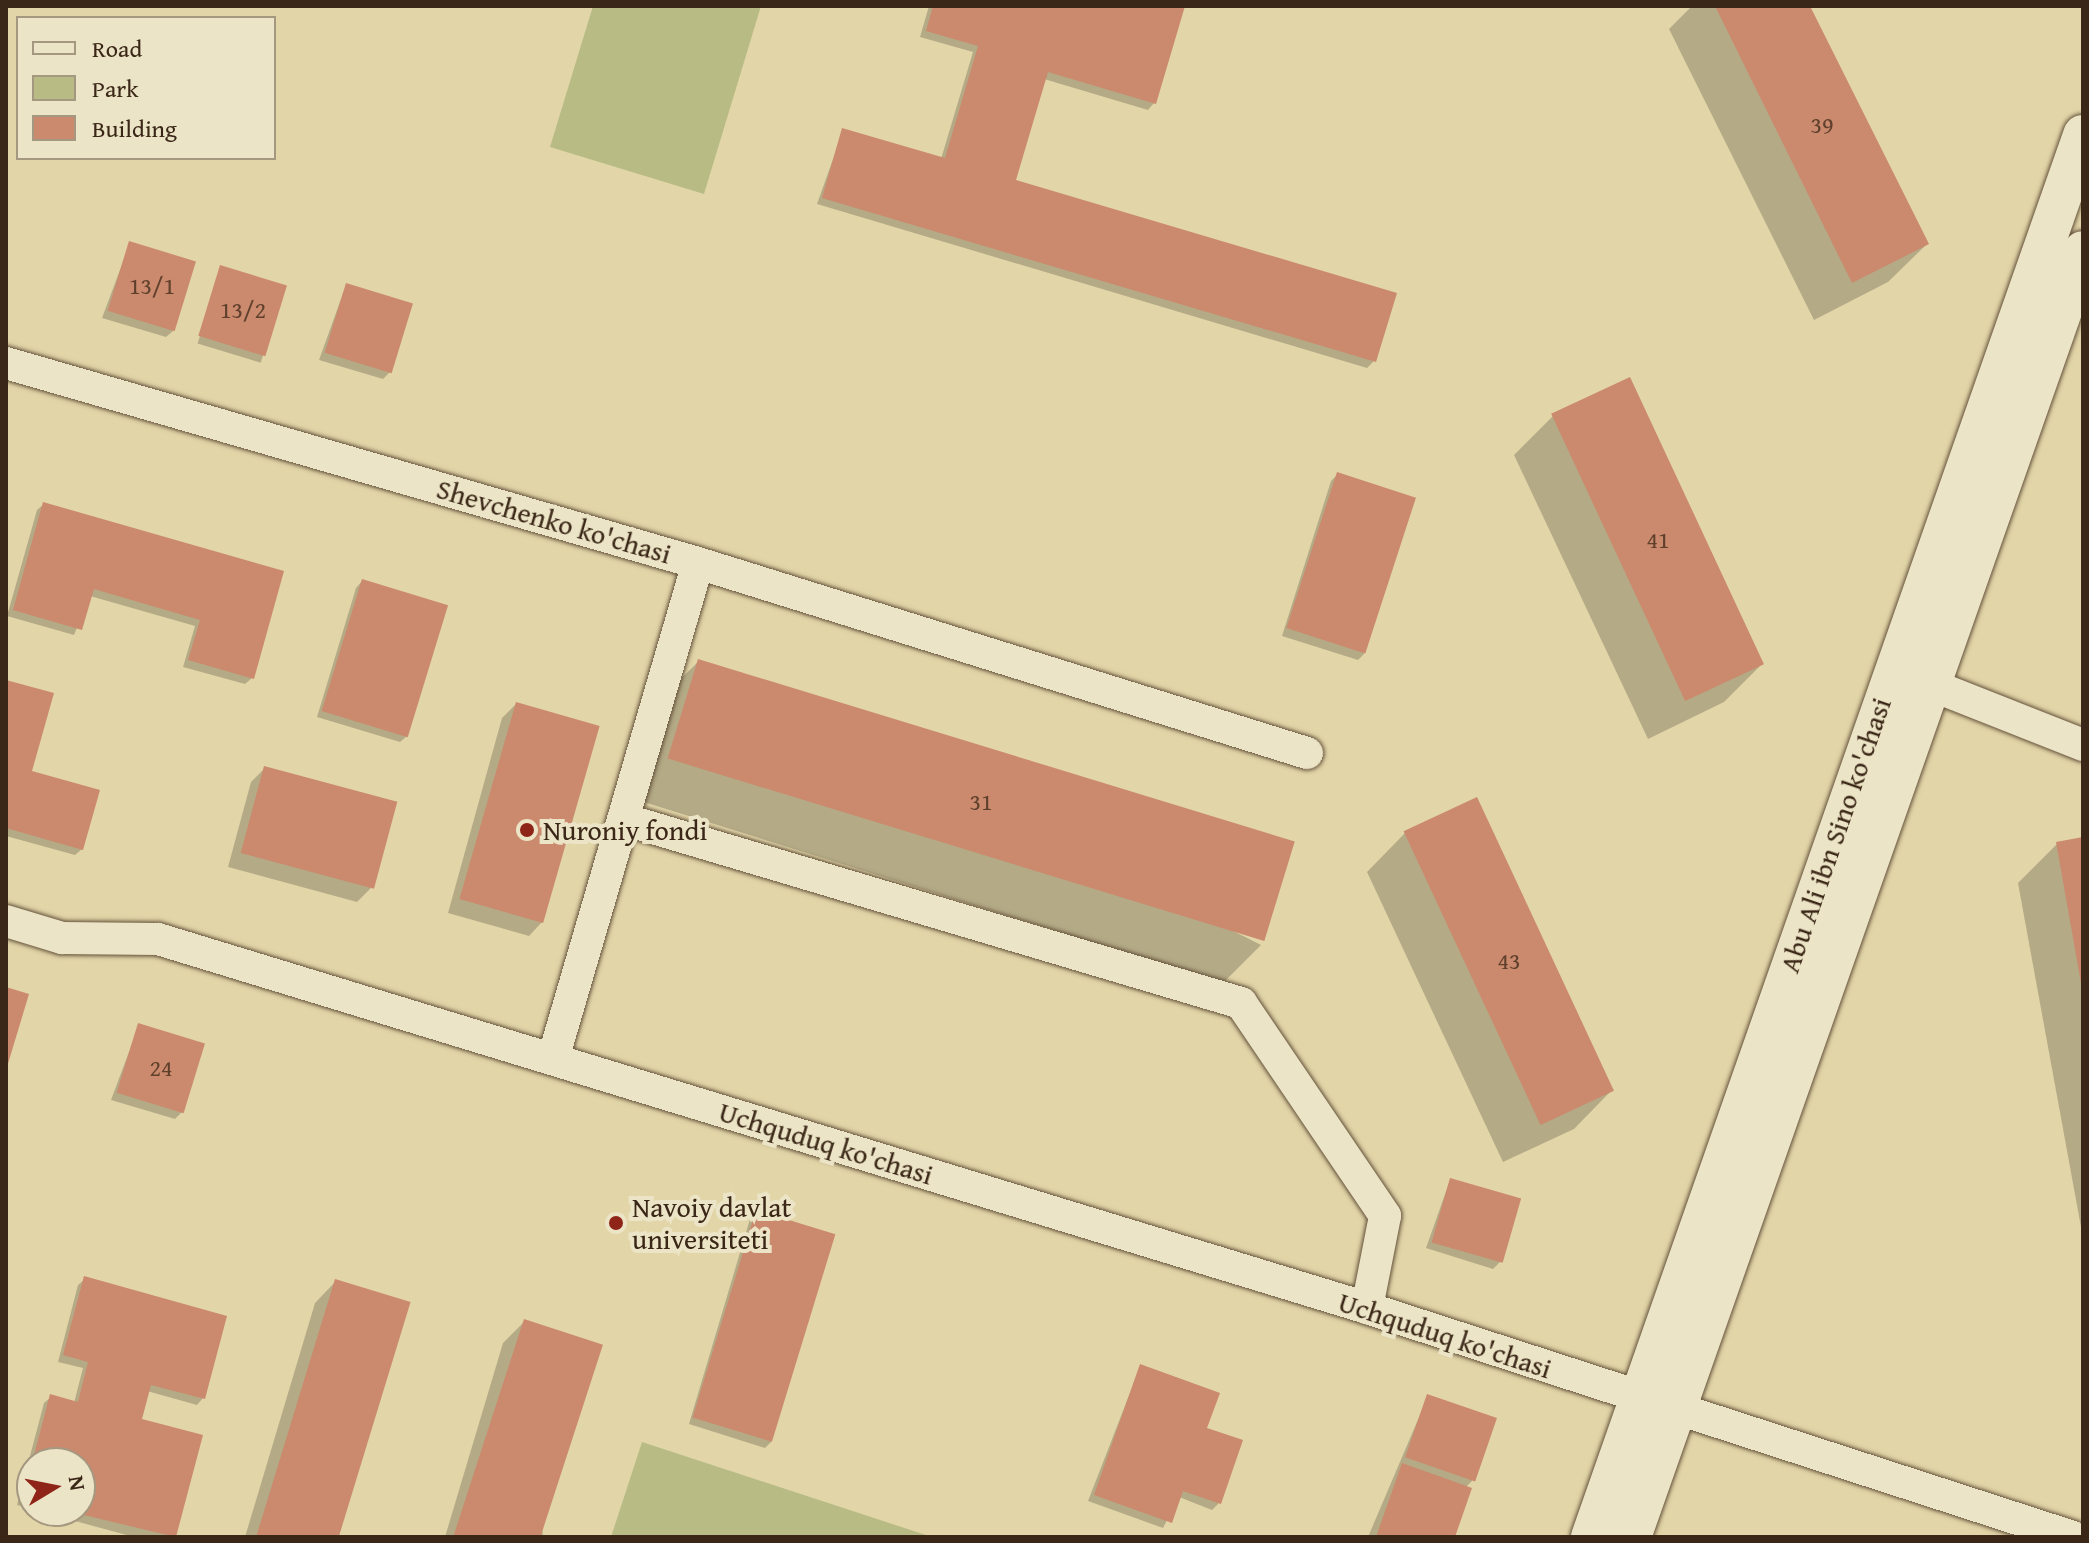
<!DOCTYPE html>
<style>
body{margin:0}
#map{position:relative;width:2089px;height:1543px;overflow:hidden;background:#e2d5a8;font-family:"Gentium Book Plus",serif}
div>[style]{position:absolute}
[style*='--x']{left:calc(var(--x)*1px);top:calc(var(--y)*1px);width:calc(var(--w)*1px);rotate:calc(var(--a)*1deg)}
.green>*{inset:0;background:#b8bc84}
.shadow>*{inset:0;background:#0003;transform-origin:0 0}
.building>*{inset:0;background:#cb896d;transform-origin:0 0}
.roads{filter:drop-shadow(0 0 2px #64523b) drop-shadow(0 0 2px #64523b)}
.minor>*{height:32px;margin:-16px;padding:0 16px;transform-origin:16px;border-radius:16px;background:#ece4c6}
.tertiary>*{height:40px;margin:-20px;padding:0 20px;transform-origin:20px;border-radius:20px;background:#ece4c6}
.dots>*{width:22px;height:22px;translate:-50% -50%;box-sizing:border-box;border:4px solid #ece4c6;border-radius:50%}
span{translate:-50% -50%;white-space:nowrap;text-align:center;line-height:1.15;-webkit-text-stroke:8px #ece4c6;paint-order:stroke}
.number-label{font-size:24px;color:#5e402c}
.number-label span{-webkit-text-stroke-width:0}
.street-label{font-size:28px;color:#3a2717}
.poi-label{font-size:28px;color:#3a2717}
.left{translate:0 -50%;text-align:left}
.frame{position:absolute;inset:0;border:8px solid #3a2717;pointer-events:none}
.legend{position:absolute;left:16px;top:16px;width:260px;height:144px;box-sizing:border-box;background:#ece4c6;border:2px solid #a59880;margin:0;padding:10px 14px;list-style:none;font-size:24px;color:#3a2717}
.legend li{display:flex;align-items:center;gap:16px;height:40px}
.legend b{width:40px;border:2px solid #a59880}
.north{position:absolute;left:16px;top:1447px;width:80px;height:80px;box-sizing:border-box;background:#ece4c6;border:2px solid #a59880;border-radius:50%;rotate:80deg;font-size:22px;font-weight:700;line-height:32px;text-align:center;color:#3a2717}
.north::after{content:'';display:block;margin:auto;width:28px;height:36px;background:#8f2418;clip-path:polygon(50% 0,100% 100%,50% 72%,0 100%)}
</style>
<div id="map">
<div class="green">
<i style="clip-path:polygon(593px 6px,761px 6px,704px 194px,550px 147px)"></i>
<i style="clip-path:polygon(642px 1442px,932px 1537px,611px 1537px)"></i>
</div>
<div class="shadow">
<i style="clip-path:polygon(929px 6px,1183px 6px,1154px 103px,1148px 110px,1044px 79px,1014px 181px,1374px 361px,1367px 368px,817px 204px,843px 131px,941px 159px,973px 52px,920px 37px)"></i>
<i style="clip-path:polygon(1692px 6px,1808px 6px,1927px 244px,1888px 282px,1814px 320px,1669px 29px)"></i>
<i style="clip-path:polygon(130px 243px,173px 331px,166px 337px,102px 318px)"></i>
<i style="left:221px;top:267px;width:66px;height:80px;rotate:17deg"></i>
<i style="clip-path:polygon(346px 285px,390px 372px,383px 379px,319px 360px)"></i>
<i style="clip-path:polygon(1553px 416px,1762px 664px,1724px 702px,1648px 739px,1514px 455px)"></i>
<i style="clip-path:polygon(1338px 474px,1364px 654px,1358px 660px,1282px 636px,1331px 481px)"></i>
<i style="clip-path:polygon(44px 504px,282px 572px,252px 678px,245px 684px,183px 667px,195px 626px,90px 596px,74px 635px,7px 616px,37px 510px)"></i>
<i style="clip-path:polygon(362px 581px,407px 736px,400px 742px,317px 717px,356px 588px)"></i>
<i style="clip-path:polygon(699px 661px,1261px 945px,1223px 983px,631px 798px,660px 699px)"></i>
<i style="clip-path:polygon(6px 682px,30px 772px,82px 849px,75px 855px,6px 836px)"></i>
<i style="clip-path:polygon(516px 704px,543px 921px,529px 936px,448px 913px,502px 718px)"></i>
<i style="clip-path:polygon(265px 768px,371px 888px,357px 902px,228px 867px,251px 782px)"></i>
<i style="clip-path:polygon(1405px 833px,1612px 1090px,1574px 1129px,1503px 1162px,1367px 872px)"></i>
<i style="clip-path:polygon(2083px 839px,2083px 1238px,2018px 883px,2057px 844px)"></i>
<i style="clip-path:polygon(139px 1025px,182px 1112px,175px 1119px,111px 1100px)"></i>
<i style="clip-path:polygon(1450px 1180px,1500px 1262px,1493px 1269px,1426px 1248px)"></i>
<i style="clip-path:polygon(757px 1212px,772px 1441px,765px 1448px,689px 1424px,750px 1219px)"></i>
<i style="clip-path:polygon(85px 1279px,203px 1398px,197px 1405px,147px 1391px,139px 1420px,201px 1437px,174px 1537px,134px 1537px,38px 1511px,80px 1511px,80px 1463px,32px 1463px,32px 1509px,17px 1505px,44px 1403px,51px 1397px,74px 1403px,83px 1368px,58px 1362px,78px 1285px)"></i>
<i style="clip-path:polygon(336px 1281px,339px 1537px,245px 1537px,315px 1303px)"></i>
<i style="clip-path:polygon(524px 1322px,543px 1537px,445px 1537px,503px 1343px)"></i>
<i style="clip-path:polygon(1140px 1367px,1219px 1503px,1212px 1510px,1179px 1497px,1163px 1528px,1088px 1501px)"></i>
<i style="clip-path:polygon(1428px 1396px,1473px 1480px,1465px 1488px,1452px 1537px,1368px 1537px)"></i>
</div>
<div class="building">
<i style="clip-path:polygon(933px 6px,1185px 6px,1156px 104px,1048px 72px,1016px 180px,1397px 293px,1376px 362px,822px 198px,842px 128px,945px 158px,978px 46px,926px 31px)"></i>
<i style="clip-path:polygon(1715px 6px,1810px 6px,1929px 244px,1852px 283px)"></i>
<i style="left:129px;top:241px;width:70px;height:73px;rotate:17deg"></i>
<i style="left:220px;top:265px;width:70px;height:74px;rotate:17deg"></i>
<i style="left:346px;top:283px;width:70px;height:73px;rotate:17deg"></i>
<i style="left:1630px;top:377px;width:317px;height:87px;rotate:65deg"></i>
<i style="left:1337px;top:472px;width:83px;height:164px;rotate:18deg"></i>
<i style="clip-path:polygon(43px 502px,284px 571px,254px 679px,188px 660px,200px 620px,94px 589px,82px 630px,13px 610px)"></i>
<i style="left:362px;top:579px;width:90px;height:138px;rotate:17deg"></i>
<i style="left:698px;top:659px;width:624px;height:104px;rotate:17deg"></i>
<i style="clip-path:polygon(6px 680px,54px 693px,32px 771px,100px 790px,83px 850px,6px 828px)"></i>
<i style="left:516px;top:702px;width:87px;height:205px;rotate:16deg"></i>
<i style="left:264px;top:766px;width:138px;height:90px;rotate:15deg"></i>
<i style="left:1477px;top:797px;width:324px;height:81px;rotate:65deg"></i>
<i style="clip-path:polygon(2083px 837px,2083px 983px,2081px 983px,2056px 842px)"></i>
<i style="clip-path:polygon(6px 987px,29px 994px,7px 1067px,6px 1066px)"></i>
<i style="left:138px;top:1023px;width:70px;height:73px;rotate:17deg"></i>
<i style="left:1450px;top:1178px;width:74px;height:67px;rotate:16deg"></i>
<i style="left:756px;top:1210px;width:83px;height:217px;rotate:17deg"></i>
<i style="clip-path:polygon(84px 1276px,227px 1316px,205px 1399px,151px 1385px,142px 1419px,203px 1435px,176px 1537px,71px 1512px,80px 1511px,80px 1463px,32px 1463px,50px 1394px,78px 1402px,88px 1362px,63px 1355px)"></i>
<i style="left:335px;top:1279px;width:79px;height:269px;rotate:17deg"></i>
<i style="left:524px;top:1319px;width:83px;height:227px;rotate:18deg"></i>
<i style="clip-path:polygon(1140px 1364px,1220px 1393px,1207px 1428px,1243px 1440px,1221px 1504px,1183px 1491px,1172px 1523px,1094px 1495px)"></i>
<i style="left:1427px;top:1394px;width:74px;height:67px;rotate:19deg"></i>
<i style="clip-path:polygon(1402px 1463px,1472px 1488px,1455px 1537px,1376px 1537px)"></i>
<i style="clip-path:polygon(31px 1468px,32px 1468px,32px 1501px,23px 1499px)"></i>
</div>
<div class="roads">
<div class="minor">
<i style="--x:6;--y:363;--w:720;--a:16.12"></i>
<i style="--x:698;--y:563;--w:517;--a:106.3"></i>
<i style="--x:698;--y:563;--w:638;--a:17.33"></i>
<i style="--x:1911;--y:677;--w:185;--a:21.6"></i>
<i style="--x:626;--y:820;--w:642;--a:16.57"></i>
<i style="--x:1241;--y:1003;--w:257;--a:55.9"></i>
<i style="--x:1385;--y:1216;--w:94;--a:101.1"></i>
<i style="--x:6;--y:921;--w:59;--a:16.9"></i>
<i style="--x:62;--y:938;--w:96;--a:0.6"></i>
<i style="--x:158;--y:939;--w:1264;--a:16.97"></i>
<i style="--x:1367;--y:1308;--w:742;--a:17.97"></i>
</div>
<div class="tertiary">
<i style="--x:1591;--y:1537;--w:1486;--a:-70.66"></i>
<i style="--x:1631;--y:1537;--w:1363;--a:-70.63"></i>
</div>
</div>
<div class="dots">
<i style="left:527px;top:830px;background:#8f2418"></i>
<i style="left:616px;top:1223px;background:#8f2418"></i>
</div>
<div class="number-label">
<span style="left:1822px;top:125px">39</span>
<span style="left:152px;top:286px">13/1</span>
<span style="left:243px;top:310px">13/2</span>
<span style="left:1658px;top:540px">41</span>
<span style="left:981px;top:802px">31</span>
<span style="left:1509px;top:961px">43</span>
<span style="left:161px;top:1068px">24</span>
</div>
<div class="street-label">
<span style="left:554px;top:521px;rotate:16deg">Shevchenko ko'chasi</span>
<span style="left:1835px;top:835px;rotate:-71deg">Abu Ali ibn Sino ko'chasi</span>
<span style="left:826px;top:1143px;rotate:17deg">Uchquduq ko'chasi</span>
<span style="left:1445px;top:1335px;rotate:18deg">Uchquduq ko'chasi</span>
</div>
<div class="poi-label">
<span class="left" style="left:543px;top:830px">Nuroniy fondi</span>
<span class="left" style="left:632px;top:1223px">Navoiy davlat<br>universiteti</span>
</div>
<div class="frame"></div>
<ul class="legend">
<li><b style="height:10px;background:#ece4c6"></b>Road</li>
<li><b style="height:22px;background:#b8bc84"></b>Park</li>
<li><b style="height:22px;background:#cb896d"></b>Building</li>
</ul>
<div class="north">N</div>
</div>
